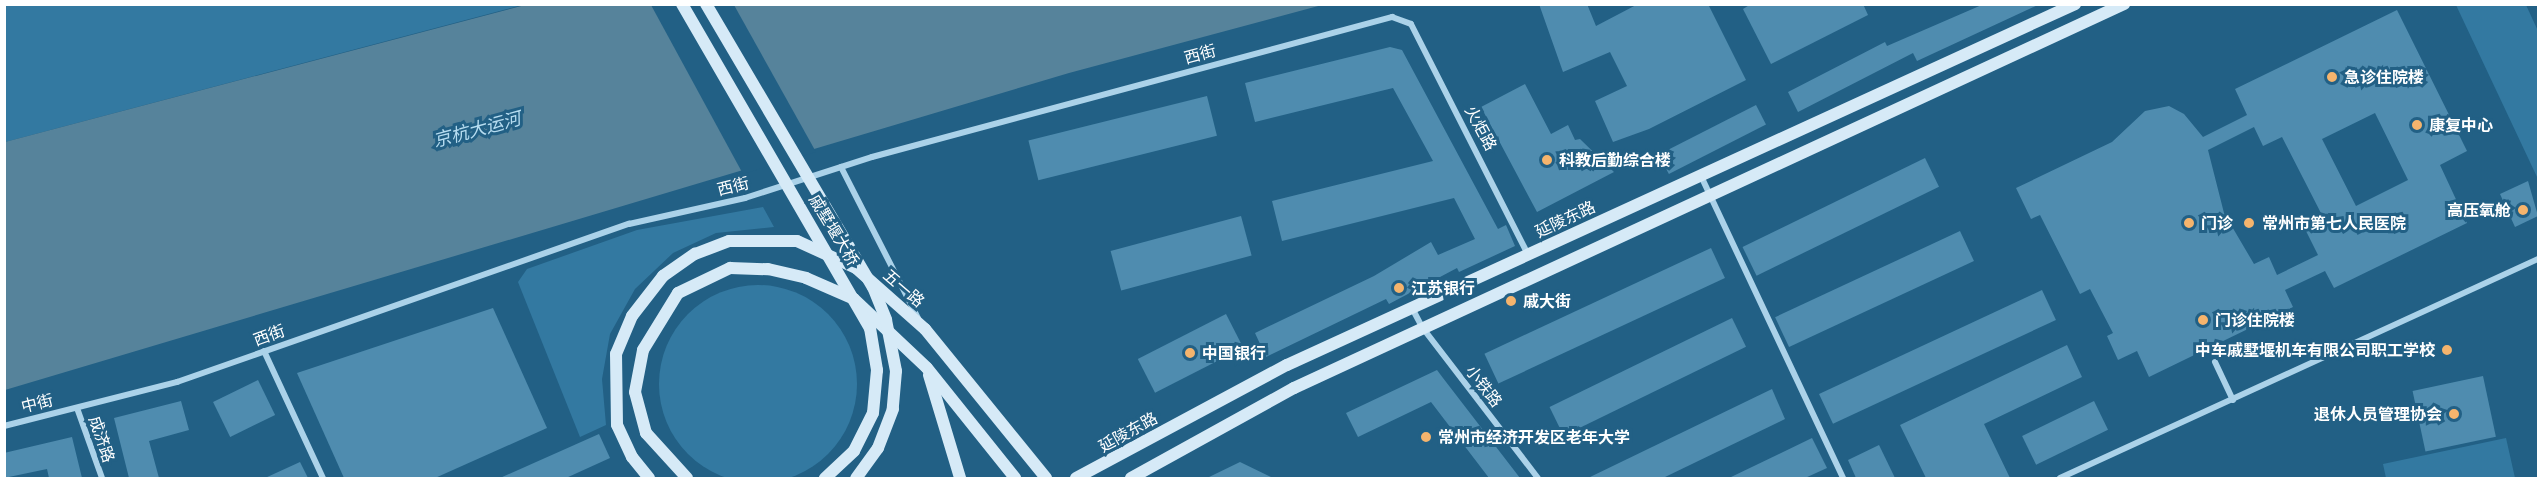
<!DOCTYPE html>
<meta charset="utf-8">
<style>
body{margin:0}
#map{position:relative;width:2543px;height:483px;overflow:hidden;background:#226085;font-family:Mulish,"Noto Sans SC",sans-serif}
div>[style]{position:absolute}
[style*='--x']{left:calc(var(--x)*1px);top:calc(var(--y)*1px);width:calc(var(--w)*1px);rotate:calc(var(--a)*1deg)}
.green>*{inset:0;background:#3379a1}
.round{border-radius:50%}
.water>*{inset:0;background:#56839b}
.pier>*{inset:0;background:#226085}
.building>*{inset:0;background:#4f8caf;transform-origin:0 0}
.street>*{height:6px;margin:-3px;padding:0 3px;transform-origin:3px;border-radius:3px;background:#abd2e9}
.secondary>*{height:12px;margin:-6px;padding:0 6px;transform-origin:6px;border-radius:6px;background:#d6eaf7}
.secondary-bridge>*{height:12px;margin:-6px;padding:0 6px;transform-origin:6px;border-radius:6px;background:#d6eaf7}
.dots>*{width:16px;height:16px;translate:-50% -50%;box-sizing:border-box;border:3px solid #226085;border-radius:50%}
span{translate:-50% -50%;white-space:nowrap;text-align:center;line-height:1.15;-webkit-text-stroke:6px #226085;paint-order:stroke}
.street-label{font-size:16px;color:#fff}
.poi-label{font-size:16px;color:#fff;font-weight:700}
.left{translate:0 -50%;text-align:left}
.right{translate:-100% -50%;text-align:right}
.water-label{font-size:18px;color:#b6dcf0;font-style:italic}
.frame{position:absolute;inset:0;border:6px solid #fff;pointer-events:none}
</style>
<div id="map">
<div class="green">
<i style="clip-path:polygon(5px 4px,522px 4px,522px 5px,5px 142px)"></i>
<i style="clip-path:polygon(2456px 5px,2526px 5px,2538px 31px,2538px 179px)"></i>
<i style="clip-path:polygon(763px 207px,774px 227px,716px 233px,673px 253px,635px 289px,610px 334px,602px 379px,606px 425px,580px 437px,518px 282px,527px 269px,637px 230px)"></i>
<i class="round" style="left:659px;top:285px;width:198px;height:198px"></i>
<i style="clip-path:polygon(2506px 438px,2515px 478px,2386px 478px,2383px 464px)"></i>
</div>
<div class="water">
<i style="clip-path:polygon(525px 5px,1322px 5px,1069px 73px,5px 390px,5px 142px)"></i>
</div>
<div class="pier">
<i style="clip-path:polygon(651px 5px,734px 5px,816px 152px,743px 174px)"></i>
</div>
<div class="building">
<i style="clip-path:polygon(1539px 4px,1587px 4px,1596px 26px,1638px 4px,1708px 4px,1746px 80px,1649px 129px,1613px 142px,1595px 101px,1627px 86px,1610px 52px,1563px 72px)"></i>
<i style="clip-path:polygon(1751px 4px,1863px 4px,1868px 15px,1771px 64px,1743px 9px)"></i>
<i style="clip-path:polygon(1984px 4px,2040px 4px,1917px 61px,1913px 53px,1798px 112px,1788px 92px,1885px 42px,1887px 46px)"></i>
<i style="clip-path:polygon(evenodd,2397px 10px,2467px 151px,2440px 165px,2467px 223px,2334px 288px,2325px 271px,2285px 290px,2293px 307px,2149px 377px,2137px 351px,2118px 360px,2107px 336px,2113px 333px,2090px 289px,2080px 294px,2040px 215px,2031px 219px,2016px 188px,2112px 142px,2145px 111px,2169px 106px,2184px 114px,2203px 137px,2247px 115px,2235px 89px,2397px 10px,2375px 113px,2408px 180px,2356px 206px,2322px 139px,2375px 113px,2397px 10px,2254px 127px,2263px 146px,2282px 137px,2325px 221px,2306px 231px,2318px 255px,2277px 275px,2269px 257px,2254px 264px,2224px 213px,2208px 150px,2254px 127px)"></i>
<i style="clip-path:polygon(1390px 47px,1402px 50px,1498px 229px,1506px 225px,1515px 246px,1459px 272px,1457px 268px,1389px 304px,1386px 299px,1266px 357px,1255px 333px,1374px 276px,1431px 242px,1438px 255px,1475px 239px,1454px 198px,1282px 241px,1272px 201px,1433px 161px,1393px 88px,1255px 122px,1245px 83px)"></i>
<i style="clip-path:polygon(1525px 84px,1551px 134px,1568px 125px,1575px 140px,1580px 139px,1614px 172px,1537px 212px,1481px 107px)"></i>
<i style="left:1207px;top:96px;width:41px;height:184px;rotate:76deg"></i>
<i style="left:1756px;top:105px;width:22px;height:109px;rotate:63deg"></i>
<i style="left:1925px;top:158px;width:32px;height:203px;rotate:64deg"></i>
<i style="clip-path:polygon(2528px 181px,2538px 216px,2515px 227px,2500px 194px)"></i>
<i style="left:1241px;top:216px;width:41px;height:135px;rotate:75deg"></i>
<i style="left:1960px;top:231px;width:33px;height:204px;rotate:65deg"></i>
<i style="left:1711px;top:248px;width:33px;height:250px;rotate:65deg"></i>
<i style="left:2042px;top:290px;width:33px;height:246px;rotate:65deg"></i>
<i style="clip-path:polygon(493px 308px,547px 428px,435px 478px,344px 478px,297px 373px)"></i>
<i style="left:1226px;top:314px;width:38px;height:99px;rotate:63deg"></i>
<i style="left:1732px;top:318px;width:32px;height:203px;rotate:64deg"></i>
<i style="clip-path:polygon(2067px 345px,2082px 377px,1984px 424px,2010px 478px,1926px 478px,1900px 425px)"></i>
<i style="clip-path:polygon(1437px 370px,1443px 378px,1520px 478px,1489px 478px,1431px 402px,1358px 437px,1346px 413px)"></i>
<i style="left:2483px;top:376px;width:62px;height:72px;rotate:78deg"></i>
<i style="left:258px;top:380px;width:39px;height:50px;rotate:64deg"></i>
<i style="clip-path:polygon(1772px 389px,1785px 419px,1663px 478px,1588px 478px)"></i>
<i style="clip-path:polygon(181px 401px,189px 430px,149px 441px,159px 478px,129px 478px,114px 418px)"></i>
<i style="left:2094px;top:401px;width:32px;height:80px;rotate:64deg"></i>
<i style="clip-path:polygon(599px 434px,610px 458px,566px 478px,500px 478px)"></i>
<i style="clip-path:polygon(72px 437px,82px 478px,49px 478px,47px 469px,4px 478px,4px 453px)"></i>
<i style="clip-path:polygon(1812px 438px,1827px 468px,1805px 478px,1729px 478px)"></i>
<i style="clip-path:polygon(1879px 445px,1895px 478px,1856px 478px,1848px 460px)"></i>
<i style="clip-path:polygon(300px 462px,308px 478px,265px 478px)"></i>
<i style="clip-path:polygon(1240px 462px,1273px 478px,1207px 478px)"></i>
</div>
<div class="street">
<i style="--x:841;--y:167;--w:169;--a:63"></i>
<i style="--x:1701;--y:176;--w:334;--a:64.8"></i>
<i style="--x:1412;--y:308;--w:21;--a:62"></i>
<i style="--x:1422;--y:327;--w:190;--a:52.5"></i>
<i style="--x:264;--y:351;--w:140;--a:65.1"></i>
<i style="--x:2215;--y:362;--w:42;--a:64.7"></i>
<i style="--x:77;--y:408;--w:74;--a:70.3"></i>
<i style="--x:4;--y:426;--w:179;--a:-14.3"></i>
<i style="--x:177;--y:382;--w:479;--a:-19.3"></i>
<i style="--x:629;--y:224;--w:119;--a:-12.6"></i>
<i style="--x:745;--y:198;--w:133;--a:-17.9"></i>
<i style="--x:872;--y:157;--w:539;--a:-15.07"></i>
<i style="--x:1392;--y:17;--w:20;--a:20"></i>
<i style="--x:1411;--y:24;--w:259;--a:63.1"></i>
<i style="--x:2060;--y:478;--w:526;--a:-24.62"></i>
</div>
<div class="secondary">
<i style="--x:929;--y:375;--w:108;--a:73.2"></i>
<i style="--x:649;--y:478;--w:27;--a:-129"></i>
<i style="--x:632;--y:457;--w:35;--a:-115"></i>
<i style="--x:617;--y:425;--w:71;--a:-90.8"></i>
<i style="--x:616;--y:354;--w:41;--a:-67.2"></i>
<i style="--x:632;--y:316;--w:51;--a:-52.2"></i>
<i style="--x:663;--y:276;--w:39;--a:-35"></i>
<i style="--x:695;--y:254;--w:36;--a:-21"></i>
<i style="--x:729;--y:241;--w:68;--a:0"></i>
<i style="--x:797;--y:241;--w:65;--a:24.6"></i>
<i style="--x:856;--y:268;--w:92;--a:41.5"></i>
<i style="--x:925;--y:329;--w:192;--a:50.9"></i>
<i style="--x:687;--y:478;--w:61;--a:-132.3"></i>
<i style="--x:646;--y:433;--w:42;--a:-105"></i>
<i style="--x:635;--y:392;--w:43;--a:-79.2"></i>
<i style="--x:643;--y:350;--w:67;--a:-58.4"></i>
<i style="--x:678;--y:293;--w:58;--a:-25.7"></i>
<i style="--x:730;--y:268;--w:38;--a:2"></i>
<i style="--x:768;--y:269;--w:39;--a:13"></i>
<i style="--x:806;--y:278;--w:52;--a:23.6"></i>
<i style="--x:854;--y:299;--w:100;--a:43.4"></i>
<i style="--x:927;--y:368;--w:141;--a:51.3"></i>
<i style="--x:1076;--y:478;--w:239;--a:-28.2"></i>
<i style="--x:1287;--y:365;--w:867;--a:-24.61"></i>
<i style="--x:1131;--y:478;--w:186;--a:-28.9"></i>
<i style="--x:1294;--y:388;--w:915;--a:-24.83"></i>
</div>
<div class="secondary-bridge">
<i style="--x:682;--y:4;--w:375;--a:59.9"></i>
<i style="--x:870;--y:328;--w:43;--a:80.5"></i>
<i style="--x:877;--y:370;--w:43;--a:95.3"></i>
<i style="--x:873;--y:413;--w:42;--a:116.6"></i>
<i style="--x:854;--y:451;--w:40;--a:137"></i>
<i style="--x:706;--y:4;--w:329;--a:59.5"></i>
<i style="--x:873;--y:287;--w:35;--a:68"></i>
<i style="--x:886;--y:320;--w:52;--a:78.9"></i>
<i style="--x:896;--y:371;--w:38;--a:95"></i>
<i style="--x:893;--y:409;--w:42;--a:111"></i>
<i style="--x:878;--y:448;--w:37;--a:126"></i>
</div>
<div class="dots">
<i style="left:2332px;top:77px;background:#f5b46d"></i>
<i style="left:2417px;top:125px;background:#f5b46d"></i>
<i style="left:1547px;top:160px;background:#f5b46d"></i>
<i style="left:2523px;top:210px;background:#f5b46d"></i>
<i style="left:2189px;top:223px;background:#f5b46d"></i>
<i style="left:2249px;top:223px;background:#f5b46d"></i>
<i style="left:1399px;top:288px;background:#f5b46d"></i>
<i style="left:1511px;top:301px;background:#f5b46d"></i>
<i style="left:2203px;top:320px;background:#f5b46d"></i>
<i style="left:2447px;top:350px;background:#f5b46d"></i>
<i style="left:1190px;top:353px;background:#f5b46d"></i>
<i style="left:2454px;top:414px;background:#f5b46d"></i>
<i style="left:1426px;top:437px;background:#f5b46d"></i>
</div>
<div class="street-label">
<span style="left:1200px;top:54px;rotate:-15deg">西街</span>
<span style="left:1481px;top:128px;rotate:62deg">火炬路</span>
<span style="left:733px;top:186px;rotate:-14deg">西街</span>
<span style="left:1565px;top:219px;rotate:-25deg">延陵东路</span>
<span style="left:834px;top:230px;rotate:59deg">戚墅堰大桥</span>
<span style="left:904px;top:288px;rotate:41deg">五一路</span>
<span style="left:269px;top:335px;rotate:-20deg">西街</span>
<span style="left:1484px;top:386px;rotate:52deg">小铁路</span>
<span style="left:37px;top:403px;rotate:-14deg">中街</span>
<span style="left:1128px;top:432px;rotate:-29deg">延陵东路</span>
<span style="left:102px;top:439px;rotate:71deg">成济路</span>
</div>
<div class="poi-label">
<span class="left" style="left:2344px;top:77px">急诊住院楼</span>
<span class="left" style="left:2429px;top:125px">康复中心</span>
<span class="left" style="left:1559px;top:160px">科教后勤综合楼</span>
<span class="right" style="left:2511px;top:210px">高压氧舱</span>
<span class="left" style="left:2201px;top:223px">门诊</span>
<span class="left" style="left:2262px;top:223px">常州市第七人民医院</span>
<span class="left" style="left:1411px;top:288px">江苏银行</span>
<span class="left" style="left:1523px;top:301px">戚大街</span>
<span class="left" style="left:2215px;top:320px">门诊住院楼</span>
<span class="right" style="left:2435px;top:350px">中车戚墅堰机车有限公司职工学校</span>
<span class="left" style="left:1202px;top:353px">中国银行</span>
<span class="right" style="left:2442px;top:414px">退休人员管理协会</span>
<span class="left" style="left:1438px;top:437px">常州市经济开发区老年大学</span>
</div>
<div class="water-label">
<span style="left:477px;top:130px;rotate:-15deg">京杭大运河</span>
</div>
<div class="frame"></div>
</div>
